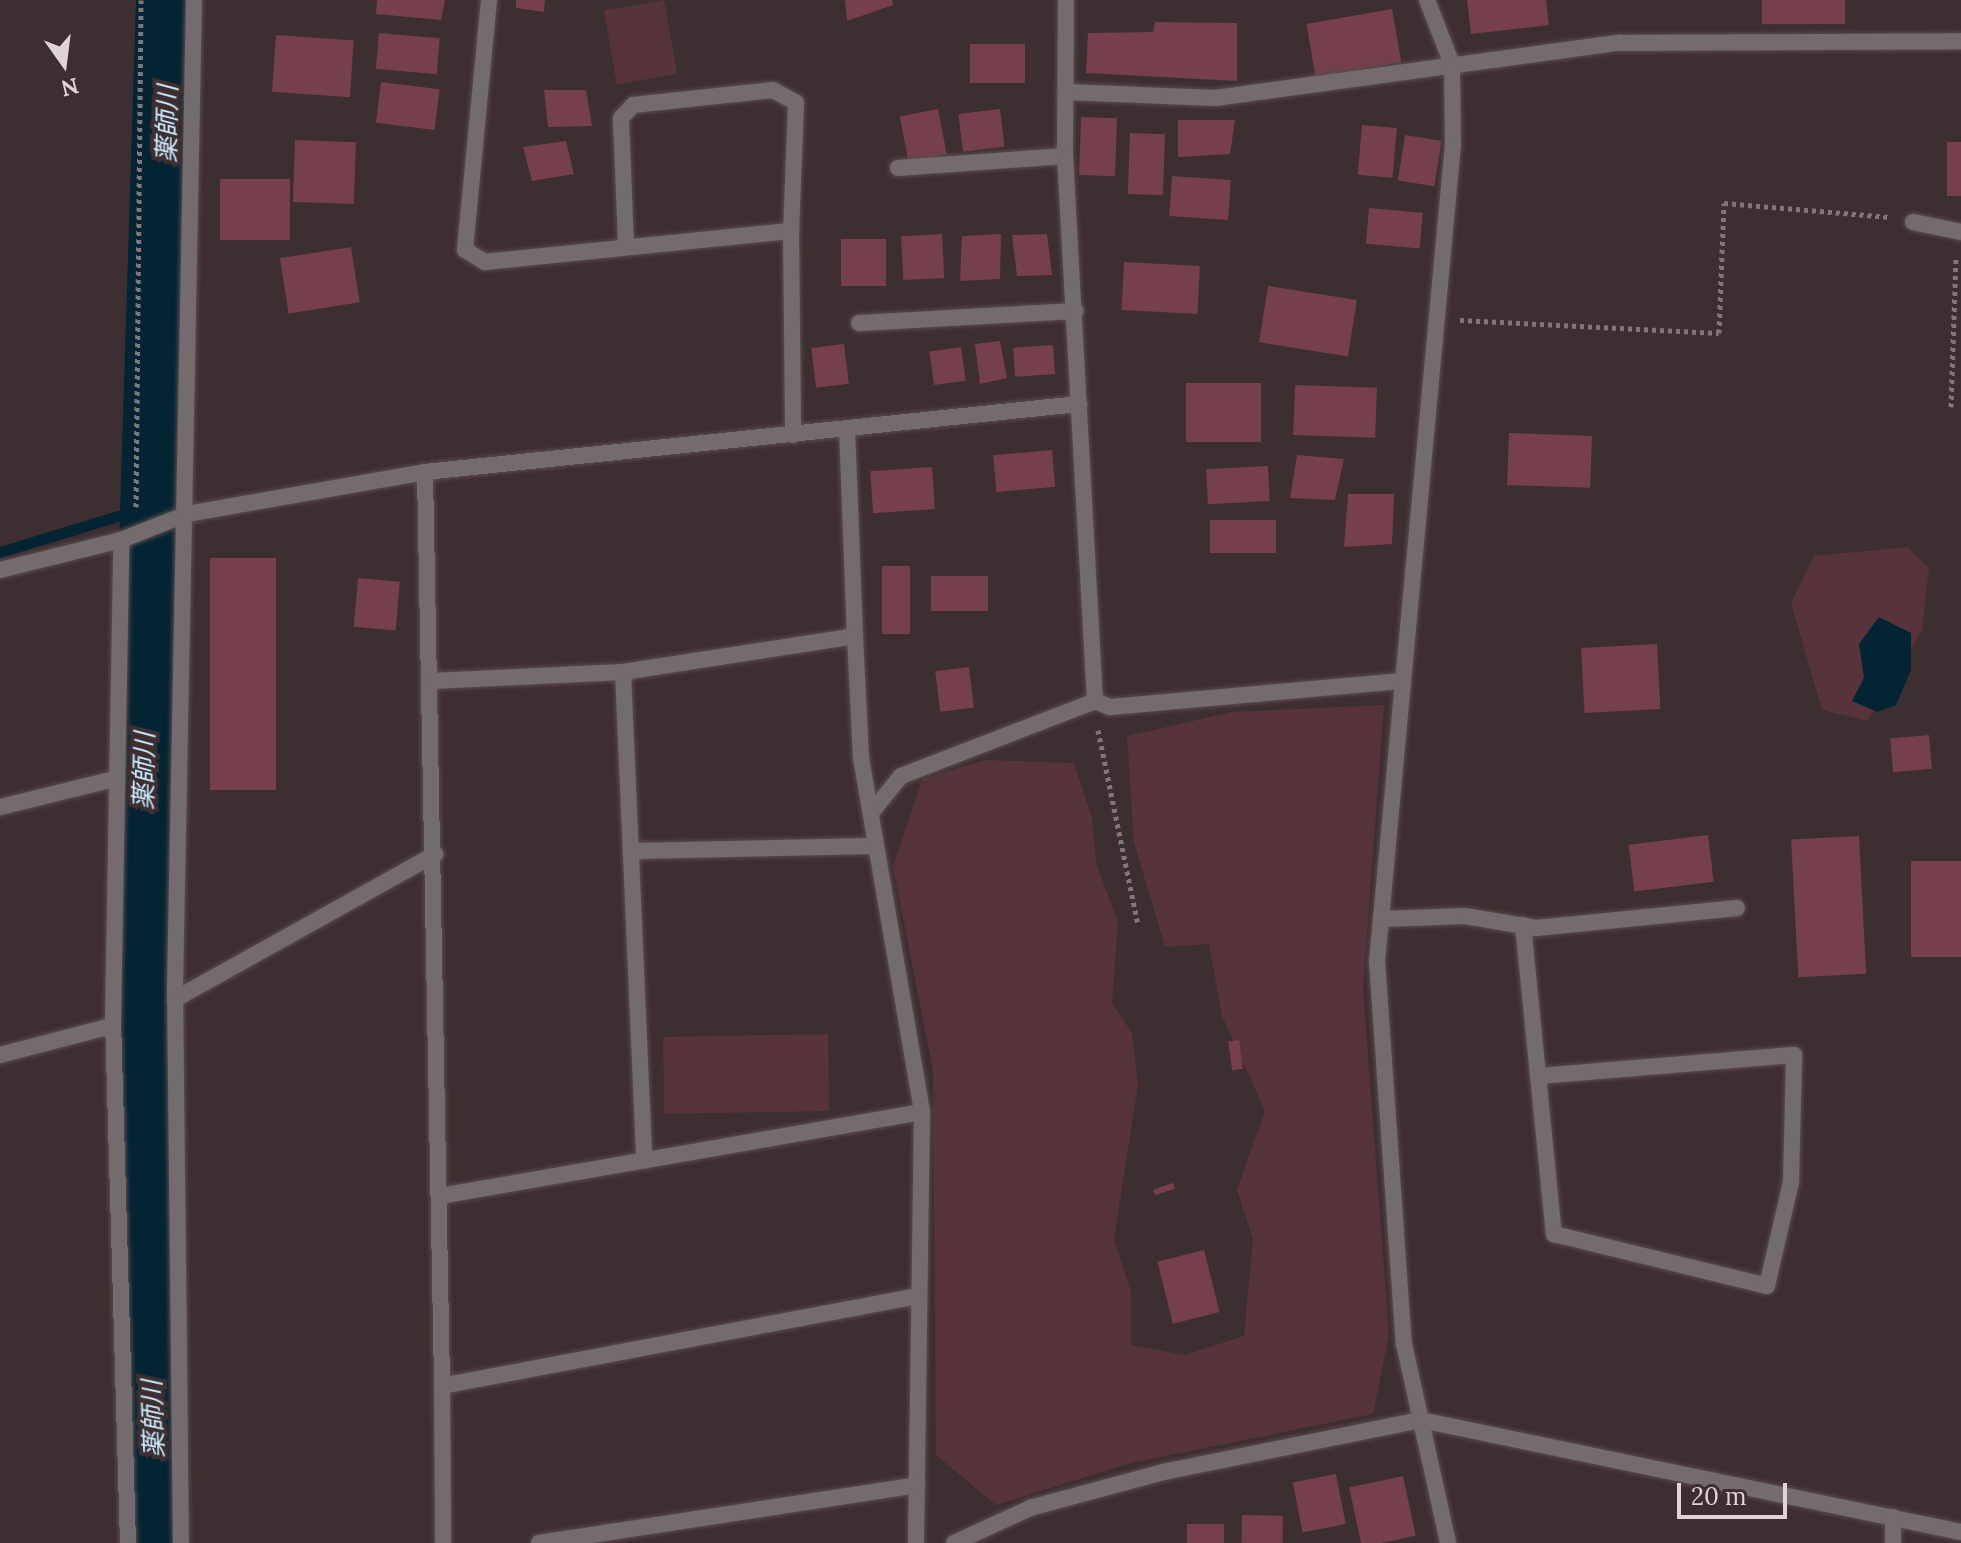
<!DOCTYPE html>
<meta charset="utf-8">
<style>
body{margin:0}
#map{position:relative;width:1961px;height:1543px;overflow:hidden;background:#3d2e31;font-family:Lora,"Noto Sans JP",serif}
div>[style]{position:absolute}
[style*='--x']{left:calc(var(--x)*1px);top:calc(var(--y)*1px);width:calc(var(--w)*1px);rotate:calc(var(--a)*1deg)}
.green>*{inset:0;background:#57343c;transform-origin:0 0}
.water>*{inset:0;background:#042433}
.stream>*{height:11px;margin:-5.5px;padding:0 5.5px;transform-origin:5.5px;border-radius:5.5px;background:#042433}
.river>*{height:66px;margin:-33px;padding:0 33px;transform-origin:33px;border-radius:33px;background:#042433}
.building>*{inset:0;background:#753f4c;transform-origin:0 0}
.path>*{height:5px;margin-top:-2.5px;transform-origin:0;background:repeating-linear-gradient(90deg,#837679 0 4px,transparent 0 8px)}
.roads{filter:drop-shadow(0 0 2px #5a4c4f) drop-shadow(0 0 2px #5a4c4f)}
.service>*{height:16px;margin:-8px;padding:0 8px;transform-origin:8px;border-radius:8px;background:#736b6d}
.pedestrian>*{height:16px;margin:-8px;padding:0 8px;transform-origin:8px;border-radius:8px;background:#736b6d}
.minor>*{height:16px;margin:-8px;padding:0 8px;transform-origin:8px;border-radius:8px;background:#736b6d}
span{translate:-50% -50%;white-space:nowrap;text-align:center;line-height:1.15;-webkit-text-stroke:8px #3d2e31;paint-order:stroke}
.water-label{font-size:26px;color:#c9e9fc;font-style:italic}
.north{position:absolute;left:24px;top:24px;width:80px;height:80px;-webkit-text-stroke:6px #3d2e31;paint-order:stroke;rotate:166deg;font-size:22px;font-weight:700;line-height:32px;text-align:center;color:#dfd5d7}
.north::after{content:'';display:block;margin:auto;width:28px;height:36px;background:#dfd5d7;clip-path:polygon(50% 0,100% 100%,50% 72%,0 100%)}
.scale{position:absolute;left:1677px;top:1483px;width:110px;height:36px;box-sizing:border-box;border:4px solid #dfd5d7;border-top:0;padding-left:10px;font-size:24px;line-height:28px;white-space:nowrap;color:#dfd5d7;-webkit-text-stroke:6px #3d2e31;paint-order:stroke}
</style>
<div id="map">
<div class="green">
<i style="left:664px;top:0;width:75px;height:61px;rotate:80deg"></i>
<i style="clip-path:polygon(1907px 547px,1929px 568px,1922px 630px,1868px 721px,1822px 710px,1791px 603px,1814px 556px)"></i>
<i style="clip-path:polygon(1384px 705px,1363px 988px,1389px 1334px,1373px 1414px,1131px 1463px,996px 1505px,936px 1455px,933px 1070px,893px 867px,922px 779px,985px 760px,1074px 763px,1092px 818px,1096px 863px,1118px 922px,1112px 1003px,1132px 1033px,1138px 1085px,1114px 1239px,1131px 1292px,1131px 1345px,1185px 1355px,1244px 1336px,1253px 1239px,1237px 1190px,1265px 1111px,1222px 1016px,1209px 944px,1165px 947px,1134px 842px,1127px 736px,1232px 712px)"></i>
<i style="left:828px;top:1034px;width:77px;height:165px;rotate:89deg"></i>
</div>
<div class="water">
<i style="clip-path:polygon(1879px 617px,1911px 633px,1911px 670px,1896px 705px,1877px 712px,1852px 701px,1864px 678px,1859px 644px)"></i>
</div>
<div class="stream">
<i style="--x:153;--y:499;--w:3;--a:0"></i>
<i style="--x:0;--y:552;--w:123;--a:-17"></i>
</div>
<div class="river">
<i style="--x:157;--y:1543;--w:710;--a:-91.13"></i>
<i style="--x:143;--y:833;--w:833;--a:-88.21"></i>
</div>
<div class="building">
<i style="clip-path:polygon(377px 0,445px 0,441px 20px,376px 14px)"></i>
<i style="clip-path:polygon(516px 0,545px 0,544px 12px,516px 8px)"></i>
<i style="clip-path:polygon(845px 0,892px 0,893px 5px,847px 21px)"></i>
<i style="clip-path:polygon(1467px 0,1546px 0,1549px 25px,1471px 34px)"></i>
<i style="left:1762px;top:0;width:83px;height:24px"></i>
<i style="left:1392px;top:9px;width:54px;height:87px;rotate:80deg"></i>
<i style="clip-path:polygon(1155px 22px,1237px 23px,1237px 81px,1086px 73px,1088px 33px,1153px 32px)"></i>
<i style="left:379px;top:33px;width:61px;height:36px;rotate:5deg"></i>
<i style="left:276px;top:35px;width:78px;height:57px;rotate:4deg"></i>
<i style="left:970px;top:44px;width:55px;height:39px"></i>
<i style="left:381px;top:82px;width:59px;height:41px;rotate:7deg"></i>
<i style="clip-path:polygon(544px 90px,586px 90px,592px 126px,548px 127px)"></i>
<i style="left:938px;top:109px;width:46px;height:39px;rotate:79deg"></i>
<i style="left:1000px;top:109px;width:38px;height:42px;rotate:83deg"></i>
<i style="left:1081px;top:117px;width:36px;height:58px;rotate:2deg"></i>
<i style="clip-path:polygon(1178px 120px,1235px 120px,1230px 154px,1178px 157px)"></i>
<i style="left:1362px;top:125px;width:35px;height:50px;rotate:5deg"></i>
<i style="left:1130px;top:133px;width:35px;height:61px;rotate:2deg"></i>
<i style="left:1405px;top:135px;width:37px;height:46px;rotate:9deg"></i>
<i style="left:295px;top:140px;width:61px;height:62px;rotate:2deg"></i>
<i style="clip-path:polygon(566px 141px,574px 174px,532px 181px,523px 147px)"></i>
<i style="left:1947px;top:142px;width:14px;height:54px"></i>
<i style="left:1172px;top:176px;width:59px;height:40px;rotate:4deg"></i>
<i style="left:220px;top:179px;width:70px;height:61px"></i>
<i style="left:1369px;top:208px;width:54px;height:36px;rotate:5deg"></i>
<i style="left:942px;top:234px;width:44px;height:41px;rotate:87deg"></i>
<i style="clip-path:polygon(1001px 234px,1000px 279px,960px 281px,962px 236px)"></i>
<i style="clip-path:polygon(1047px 234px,1052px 275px,1017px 276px,1012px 235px)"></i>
<i style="left:841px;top:239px;width:45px;height:47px"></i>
<i style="left:351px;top:247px;width:56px;height:72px;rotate:81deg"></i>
<i style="left:1124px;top:262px;width:76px;height:48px;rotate:3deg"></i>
<i style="left:1268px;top:286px;width:90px;height:57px;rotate:9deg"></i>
<i style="clip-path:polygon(1000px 341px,1007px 378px,980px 384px,975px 344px)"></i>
<i style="left:844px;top:344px;width:40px;height:33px;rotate:83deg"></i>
<i style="left:1053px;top:345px;width:29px;height:40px;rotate:86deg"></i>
<i style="left:961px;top:347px;width:34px;height:32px;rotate:82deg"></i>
<i style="left:1261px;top:383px;width:59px;height:75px;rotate:90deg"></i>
<i style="left:1295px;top:385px;width:82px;height:50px;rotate:2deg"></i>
<i style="left:1509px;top:433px;width:83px;height:52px;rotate:2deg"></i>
<i style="left:1052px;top:450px;width:37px;height:59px;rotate:85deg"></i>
<i style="clip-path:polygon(1297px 455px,1344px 459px,1335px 500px,1290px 498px)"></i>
<i style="left:1268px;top:466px;width:35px;height:62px;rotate:87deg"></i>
<i style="left:932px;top:467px;width:42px;height:62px;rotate:86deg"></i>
<i style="clip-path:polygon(1348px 494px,1394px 494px,1392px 544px,1344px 547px)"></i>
<i style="left:1276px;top:520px;width:33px;height:66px;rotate:90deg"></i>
<i style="left:210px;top:558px;width:66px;height:232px"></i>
<i style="left:882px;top:566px;width:28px;height:68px"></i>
<i style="left:988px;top:576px;width:35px;height:57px;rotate:90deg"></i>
<i style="left:358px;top:578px;width:42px;height:49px;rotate:5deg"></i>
<i style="left:1657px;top:644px;width:65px;height:76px;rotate:87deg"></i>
<i style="left:969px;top:667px;width:41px;height:34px;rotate:83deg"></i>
<i style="left:1929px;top:735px;width:34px;height:39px;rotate:85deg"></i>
<i style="left:1708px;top:835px;width:47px;height:80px;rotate:83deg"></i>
<i style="left:1859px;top:836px;width:138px;height:68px;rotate:87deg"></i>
<i style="left:1961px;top:861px;width:96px;height:50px;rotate:90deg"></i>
<i style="left:1239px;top:1040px;width:29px;height:11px;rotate:82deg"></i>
<i style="left:1173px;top:1183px;width:6px;height:21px;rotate:72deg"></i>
<i style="left:1204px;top:1250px;width:64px;height:48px;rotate:76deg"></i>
<i style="left:1336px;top:1474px;width:51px;height:44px;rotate:79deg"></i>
<i style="left:1403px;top:1476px;width:61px;height:55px;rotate:78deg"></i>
<i style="left:1242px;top:1515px;width:41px;height:28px;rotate:1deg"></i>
<i style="left:1187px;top:1524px;width:37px;height:19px"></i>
</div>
<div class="path">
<i style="--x:1460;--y:320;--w:259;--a:2.9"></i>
<i style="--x:1719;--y:333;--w:130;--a:-87.8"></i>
<i style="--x:1724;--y:203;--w:166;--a:4.8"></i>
<i style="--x:1951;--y:407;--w:151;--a:-88.1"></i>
<i style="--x:136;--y:507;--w:507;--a:-89.43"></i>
<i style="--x:1098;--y:730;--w:199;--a:78.4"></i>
</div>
<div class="roads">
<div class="service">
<i style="--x:1067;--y:92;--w:148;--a:2.3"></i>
<i style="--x:1215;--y:98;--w:408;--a:-7.8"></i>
<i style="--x:1619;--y:43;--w:342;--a:-0.3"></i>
<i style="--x:898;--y:168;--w:167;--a:-4.1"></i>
<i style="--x:1913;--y:222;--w:49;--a:11.8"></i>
<i style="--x:626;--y:244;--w:126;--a:-92.3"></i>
<i style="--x:621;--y:118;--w:18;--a:-47"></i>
<i style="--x:633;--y:105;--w:141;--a:-6.1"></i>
<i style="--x:773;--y:90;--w:26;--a:29"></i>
<i style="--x:796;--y:103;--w:128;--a:92.2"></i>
<i style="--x:859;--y:323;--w:217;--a:-3.2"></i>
<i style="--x:871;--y:813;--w:48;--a:-51"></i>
<i style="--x:901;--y:776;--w:208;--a:-21.1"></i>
<i style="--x:1095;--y:701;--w:16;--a:22"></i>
<i style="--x:1110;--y:707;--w:294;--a:-5.1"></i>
<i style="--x:631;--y:851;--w:245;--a:-1.2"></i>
<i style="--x:113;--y:1020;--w:523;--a:88.36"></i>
<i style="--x:442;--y:1386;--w:157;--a:89.6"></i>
</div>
<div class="pedestrian">
<i style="--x:847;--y:428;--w:208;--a:87.8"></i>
<i style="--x:175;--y:999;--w:298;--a:-29.1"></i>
</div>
<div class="minor">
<i style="--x:489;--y:0;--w:251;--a:95.5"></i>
<i style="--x:465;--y:250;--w:23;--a:31"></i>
<i style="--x:485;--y:262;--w:308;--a:-5.8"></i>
<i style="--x:791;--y:231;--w:204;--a:89.4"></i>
<i style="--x:1066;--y:0;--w:156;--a:90.4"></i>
<i style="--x:1065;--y:156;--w:546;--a:86.85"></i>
<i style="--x:1427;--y:0;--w:69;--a:68.7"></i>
<i style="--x:1452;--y:64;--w:80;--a:89.3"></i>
<i style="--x:1453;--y:144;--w:821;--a:95.31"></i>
<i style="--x:1377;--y:961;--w:384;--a:86"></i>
<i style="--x:1404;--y:1344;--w:204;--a:77.5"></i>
<i style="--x:425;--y:472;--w:914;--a:88.93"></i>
<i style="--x:442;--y:1386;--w:485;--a:-10.7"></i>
<i style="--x:0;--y:570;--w:125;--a:-13.9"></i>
<i style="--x:121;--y:540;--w:71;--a:-21.5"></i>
<i style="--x:187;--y:514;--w:242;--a:-10"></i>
<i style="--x:425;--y:472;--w:658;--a:-5.94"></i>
<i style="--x:623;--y:672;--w:489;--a:87.5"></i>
<i style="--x:432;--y:681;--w:191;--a:-2.7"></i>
<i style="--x:623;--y:672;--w:235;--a:-8.8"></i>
<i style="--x:855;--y:636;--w:122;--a:87.2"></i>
<i style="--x:861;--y:758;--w:359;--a:80.2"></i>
<i style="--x:922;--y:1112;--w:431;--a:90.8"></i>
<i style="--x:0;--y:807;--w:117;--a:-13.8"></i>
<i style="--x:1381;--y:919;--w:84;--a:-2"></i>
<i style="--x:1465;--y:916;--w:72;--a:9.6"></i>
<i style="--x:1536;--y:928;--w:202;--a:-5.7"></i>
<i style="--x:1523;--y:925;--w:311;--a:84.3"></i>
<i style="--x:1554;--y:1234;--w:219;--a:13.7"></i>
<i style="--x:1767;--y:1286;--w:107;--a:-77"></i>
<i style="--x:1791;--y:1182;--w:127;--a:-88.6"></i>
<i style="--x:1794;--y:1055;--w:257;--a:175.3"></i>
<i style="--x:113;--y:1020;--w:480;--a:-89"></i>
<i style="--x:0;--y:1055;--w:115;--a:-14.6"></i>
<i style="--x:440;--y:1196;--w:489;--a:-9.9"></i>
<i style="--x:181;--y:1543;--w:555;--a:-90.62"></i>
<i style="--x:175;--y:988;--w:988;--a:-88.9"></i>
<i style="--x:539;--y:1543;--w:383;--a:-8.7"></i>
<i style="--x:954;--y:1543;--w:84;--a:-24.7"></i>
<i style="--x:1030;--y:1508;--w:138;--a:-15.1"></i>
<i style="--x:1163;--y:1472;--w:263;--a:-11.4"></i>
<i style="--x:1421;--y:1420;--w:551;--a:11.72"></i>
<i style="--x:1893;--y:1543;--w:26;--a:-90"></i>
</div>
</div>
<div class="water-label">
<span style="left:167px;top:124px;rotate:-89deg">薬師川</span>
<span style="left:144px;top:771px;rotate:-89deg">薬師川</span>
<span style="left:153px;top:1419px;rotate:-92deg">薬師川</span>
</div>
<div class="north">N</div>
<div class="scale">20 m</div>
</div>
